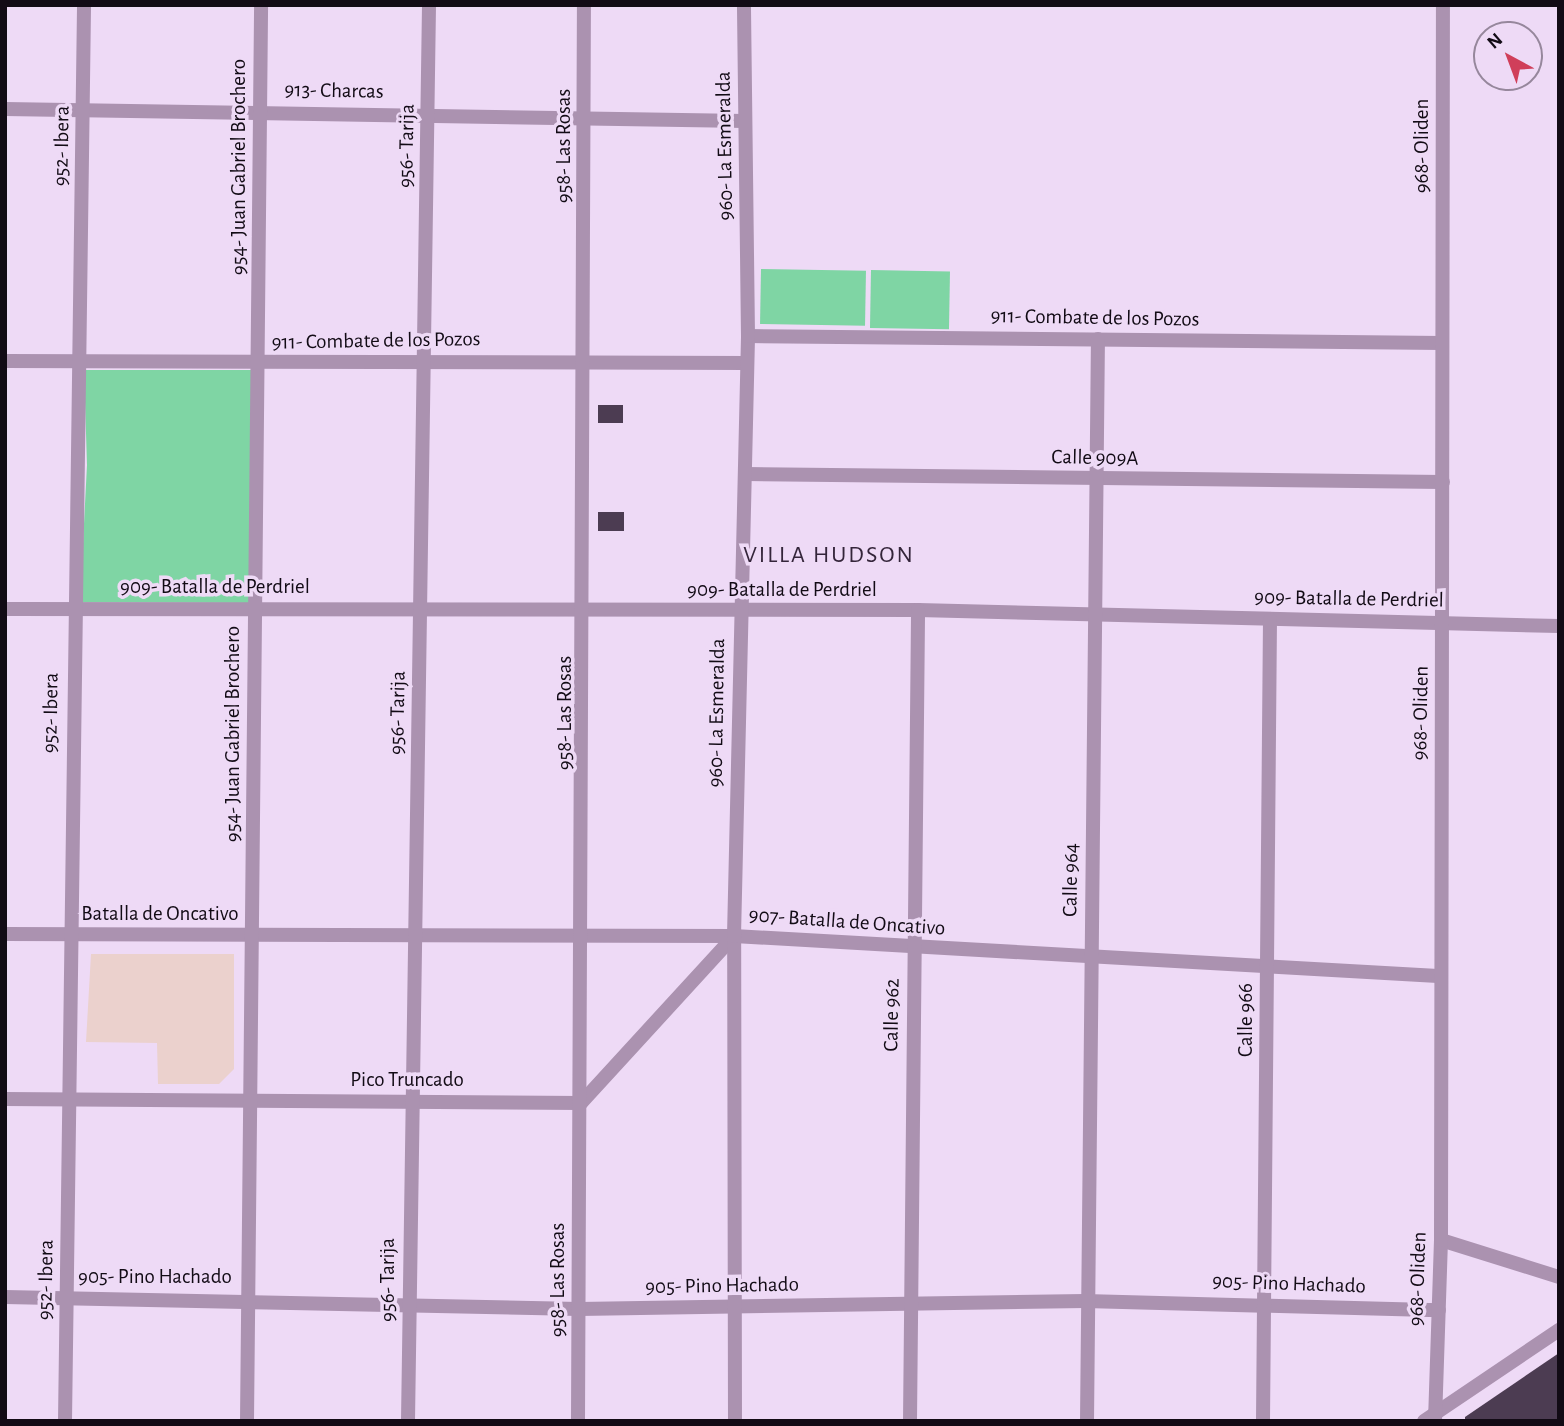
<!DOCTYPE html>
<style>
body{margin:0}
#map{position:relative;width:1564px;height:1426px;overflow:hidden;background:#eedaf6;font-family:"Alegreya Sans",sans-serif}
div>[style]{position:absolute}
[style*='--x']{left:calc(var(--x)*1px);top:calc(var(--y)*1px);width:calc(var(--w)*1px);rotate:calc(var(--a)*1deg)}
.education>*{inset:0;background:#ebd1cd}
.green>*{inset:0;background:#7fd5a4;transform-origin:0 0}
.building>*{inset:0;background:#4c3c52;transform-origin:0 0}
.street>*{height:14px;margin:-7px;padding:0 7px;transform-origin:7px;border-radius:7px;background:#ab92b0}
span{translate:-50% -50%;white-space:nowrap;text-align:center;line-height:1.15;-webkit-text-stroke:7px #eedaf6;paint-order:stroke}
.street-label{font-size:21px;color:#120b15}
.quarter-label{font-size:24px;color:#34253a;letter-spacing:2px}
.frame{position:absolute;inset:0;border:7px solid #120b15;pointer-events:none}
.north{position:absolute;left:1473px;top:21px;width:70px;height:70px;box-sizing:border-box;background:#eedaf6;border:2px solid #96879c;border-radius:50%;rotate:319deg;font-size:19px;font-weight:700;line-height:28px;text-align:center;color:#120b15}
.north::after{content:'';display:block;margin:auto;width:24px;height:32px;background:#d03f5a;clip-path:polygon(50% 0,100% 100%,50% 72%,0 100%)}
</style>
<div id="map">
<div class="education">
<i style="clip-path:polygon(91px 954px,234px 954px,234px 1069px,219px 1084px,158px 1084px,157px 1043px,86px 1042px)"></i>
</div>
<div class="green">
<i style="left:761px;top:269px;width:105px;height:55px;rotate:1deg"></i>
<i style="left:871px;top:270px;width:79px;height:58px;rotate:1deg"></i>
<i style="clip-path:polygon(84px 370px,253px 370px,249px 603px,80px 602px,87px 465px)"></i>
</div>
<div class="building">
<i style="left:623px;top:405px;width:18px;height:25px;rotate:90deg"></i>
<i style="left:598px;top:512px;width:26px;height:19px"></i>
<i style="clip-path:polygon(1559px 1353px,1559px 1421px,1465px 1421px,1465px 1417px)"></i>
</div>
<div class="street">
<i style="--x:5;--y:109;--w:740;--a:0.93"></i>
<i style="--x:748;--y:336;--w:694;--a:0.58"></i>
<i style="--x:5;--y:361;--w:742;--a:0.15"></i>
<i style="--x:747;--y:474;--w:696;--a:0.66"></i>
<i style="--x:5;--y:609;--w:913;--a:0.06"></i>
<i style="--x:918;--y:610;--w:641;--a:1.43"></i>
<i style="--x:5;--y:934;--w:729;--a:0.16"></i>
<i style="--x:734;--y:936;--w:705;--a:3.25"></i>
<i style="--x:5;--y:1099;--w:576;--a:0.4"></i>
<i style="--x:581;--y:1103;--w:226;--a:-47.5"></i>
<i style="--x:1441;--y:1240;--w:124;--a:17.4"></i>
<i style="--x:5;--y:1297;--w:574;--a:1.2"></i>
<i style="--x:579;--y:1309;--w:506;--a:-0.91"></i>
<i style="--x:1085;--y:1301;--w:354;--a:1.5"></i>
<i style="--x:65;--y:1421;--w:1416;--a:-89.23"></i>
<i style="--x:247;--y:1421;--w:1416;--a:-89.43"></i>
<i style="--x:408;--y:1421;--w:1416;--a:-89.15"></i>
<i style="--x:578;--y:1421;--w:1416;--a:-89.76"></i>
<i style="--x:735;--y:1421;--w:485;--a:-90.1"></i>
<i style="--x:734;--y:936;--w:600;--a:-88.66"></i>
<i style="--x:748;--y:336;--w:331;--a:-90.7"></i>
<i style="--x:910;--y:1421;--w:811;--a:-89.43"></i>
<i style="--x:1087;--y:1421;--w:1082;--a:-89.42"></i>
<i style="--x:1263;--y:1421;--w:801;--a:-89.5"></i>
<i style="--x:1424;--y:1421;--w:163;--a:-34"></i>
<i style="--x:1435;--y:1421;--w:181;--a:-88.1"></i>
<i style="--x:1441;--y:1240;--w:1235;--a:-89.91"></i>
</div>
<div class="street-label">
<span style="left:334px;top:91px;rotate:1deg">913- Charcas</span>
<span style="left:62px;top:146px;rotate:-89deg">952- Ibera</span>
<span style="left:407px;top:146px;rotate:-89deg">956- Tarija</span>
<span style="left:564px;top:146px;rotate:-90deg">958- Las Rosas</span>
<span style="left:725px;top:146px;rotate:-91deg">960- La Esmeralda</span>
<span style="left:1422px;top:146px;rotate:-90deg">968- Oliden</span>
<span style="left:239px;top:167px;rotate:-90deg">954- Juan Gabriel Brochero</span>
<span style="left:1095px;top:318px;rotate:1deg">911- Combate de los Pozos</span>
<span style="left:376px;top:341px;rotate:-1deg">911- Combate de los Pozos</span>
<span style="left:1095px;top:458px;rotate:1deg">Calle 909A</span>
<span style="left:215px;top:587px">909- Batalla de Perdriel</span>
<span style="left:782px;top:590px">909- Batalla de Perdriel</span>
<span style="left:1349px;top:599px;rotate:1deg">909- Batalla de Perdriel</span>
<span style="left:51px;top:713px;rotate:-89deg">952- Ibera</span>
<span style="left:398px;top:713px;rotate:-89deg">956- Tarija</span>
<span style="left:565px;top:713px;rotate:-90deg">958- Las Rosas</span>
<span style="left:717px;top:713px;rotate:-89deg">960- La Esmeralda</span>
<span style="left:1421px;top:713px;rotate:-89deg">968- Oliden</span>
<span style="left:233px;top:734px;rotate:-90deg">954- Juan Gabriel Brochero</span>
<span style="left:1071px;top:880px;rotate:-89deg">Calle 964</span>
<span style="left:160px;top:914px">Batalla de Oncativo</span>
<span style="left:847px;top:922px;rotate:4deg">907- Batalla de Oncativo</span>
<span style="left:892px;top:1015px;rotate:-89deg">Calle 962</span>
<span style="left:1246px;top:1020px;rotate:-90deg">Calle 966</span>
<span style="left:407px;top:1080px">Pico Truncado</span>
<span style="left:155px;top:1277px">905- Pino Hachado</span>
<span style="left:1418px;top:1279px;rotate:-88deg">968- Oliden</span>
<span style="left:46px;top:1280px;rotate:-89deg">952- Ibera</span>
<span style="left:388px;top:1280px;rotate:-90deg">956- Tarija</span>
<span style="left:558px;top:1280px;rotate:-90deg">958- Las Rosas</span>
<span style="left:1289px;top:1284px;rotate:2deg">905- Pino Hachado</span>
<span style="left:722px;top:1286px;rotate:-1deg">905- Pino Hachado</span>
</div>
<div class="quarter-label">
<span style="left:829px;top:556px">VILLA HUDSON</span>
</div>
<div class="frame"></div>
<div class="north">N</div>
</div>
